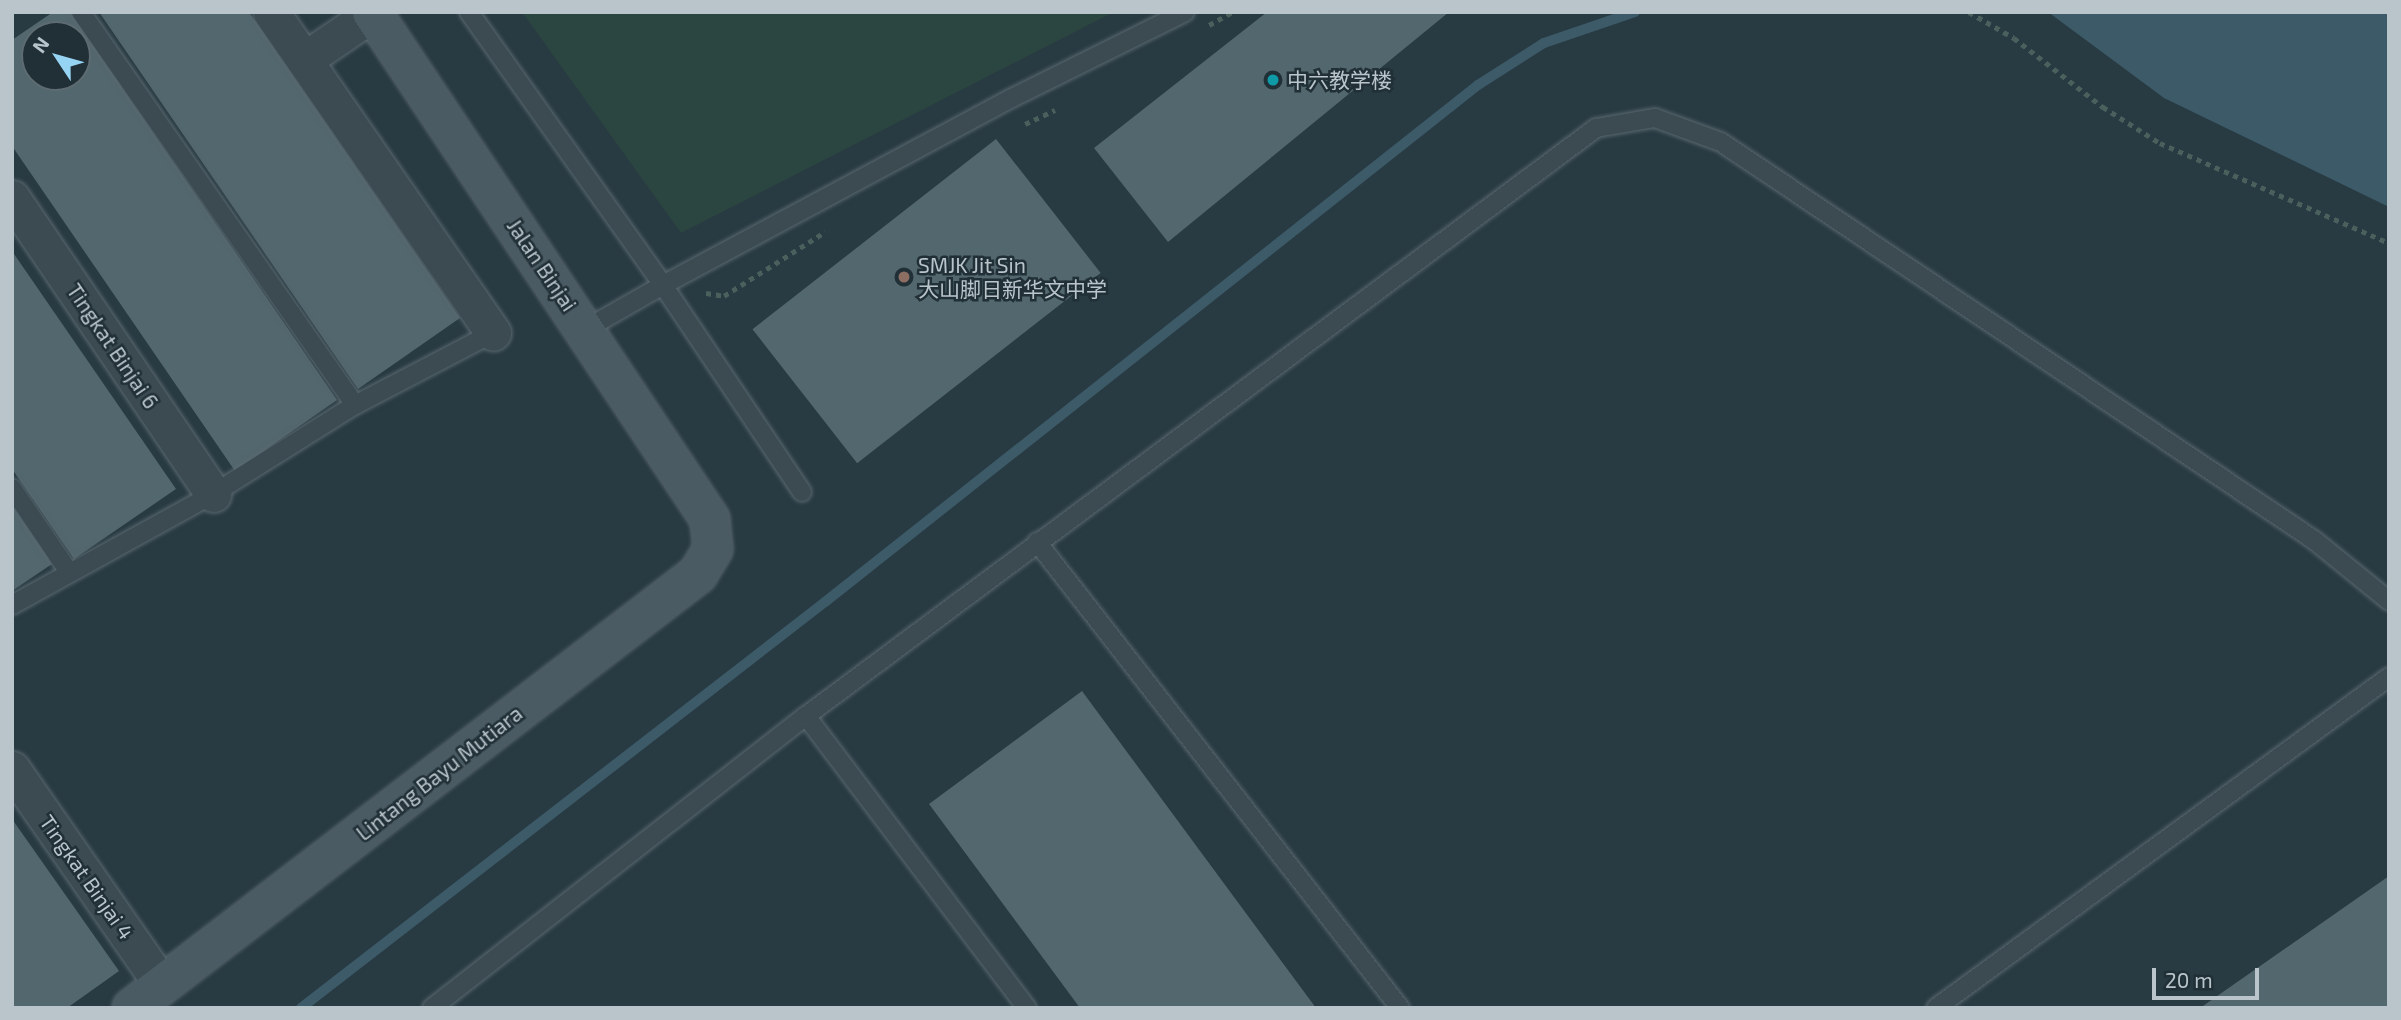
<!DOCTYPE html>
<meta charset="utf-8">
<style>
body{margin:0}
#map{position:relative;width:2401px;height:1020px;overflow:hidden;background:#283a42;font-family:"Exo 2","Noto Sans SC",sans-serif}
div>[style]{position:absolute}
[style*='--x']{left:calc(var(--x)*1px);top:calc(var(--y)*1px);width:calc(var(--w)*1px);rotate:calc(var(--a)*1deg)}
.green>*{inset:0;background:#2b4540}
.water>*{inset:0;background:#3d5a68}
.stream>*{height:10px;margin:-5px;padding:0 5px;transform-origin:5px;border-radius:5px;background:#3d5a68}
.building>*{inset:0;background:#53676e;transform-origin:0 0}
.path>*{height:4.5px;margin-top:-2.25px;transform-origin:0;background:repeating-linear-gradient(90deg,#4a605d 0 5px,transparent 0 10px)}
.roads{filter:drop-shadow(0 0 2px #5a686f) drop-shadow(0 0 2px #5a686f)}
.lane>*{height:18px;margin:-9px;padding:0 9px;transform-origin:9px;border-radius:9px;background:#3c4b52}
.street>*{height:35px;margin:-17.5px;padding:0 17.5px;transform-origin:17.5px;border-radius:17.5px;background:#3c4b52}
.secondary>*{height:38px;margin:-19px;padding:0 19px;transform-origin:19px;border-radius:19px;background:#4b5b64}
.dots>*{width:19px;height:19px;translate:-50% -50%;box-sizing:border-box;border:4px solid #213037;border-radius:50%}
span{translate:-50% -50%;white-space:nowrap;text-align:center;line-height:1.15;-webkit-text-stroke:5px #213037;paint-order:stroke}
.poi-label{font-size:21px;color:#b9c5cb}
.left{translate:0 -50%;text-align:left}
.street-label{font-size:21px;color:#b9c5cb}
.frame{position:absolute;inset:0;border:14px solid #b9c5cb;pointer-events:none}
.north{position:absolute;left:21px;top:21px;width:70px;height:70px;box-sizing:border-box;background:#213037;border:2px solid #5e6c72;border-radius:50%;rotate:306deg;font-size:19px;font-weight:700;line-height:28px;text-align:center;color:#b9c5cb}
.north::after{content:'';display:block;margin:auto;width:24px;height:32px;background:#96d4f4;clip-path:polygon(50% 0,100% 100%,50% 72%,0 100%)}
.scale{position:absolute;left:2152px;top:968px;width:107px;height:32px;box-sizing:border-box;border:4px solid #b9c5cb;border-top:0;padding-left:9px;font-size:21px;line-height:24px;white-space:nowrap;color:#b9c5cb;-webkit-text-stroke:5px #213037;paint-order:stroke}
</style>
<div id="map">
<div class="green">
<i style="clip-path:polygon(522px 12px,1114px 12px,681px 233px)"></i>
</div>
<div class="water">
<i style="clip-path:polygon(2048px 12px,2389px 12px,2389px 207px,2164px 98px)"></i>
</div>
<div class="stream">
<i style="--x:301;--y:1008;--w:663;--a:-37.77"></i>
<i style="--x:825;--y:602;--w:833;--a:-38.37"></i>
<i style="--x:1478;--y:85;--w:78;--a:-32.5"></i>
<i style="--x:1544;--y:43;--w:96;--a:-18.8"></i>
</div>
<div class="building">
<i style="clip-path:polygon(evenodd,53px 12px,70px 12px,337px 400px,235px 471px,12px 146px,12px 40px,53px 12px,35px 35px,77px 35px,77px 77px,35px 77px,35px 35px)"></i>
<i style="clip-path:polygon(99px 12px,249px 12px,460px 318px,358px 389px)"></i>
<i style="clip-path:polygon(1267px 12px,1449px 12px,1168px 242px,1094px 148px)"></i>
<i style="left:996px;top:139px;width:170px;height:309px;rotate:52deg"></i>
<i style="clip-path:polygon(12px 251px,176px 489px,74px 559px,12px 469px)"></i>
<i style="clip-path:polygon(12px 505px,52px 564px,12px 591px)"></i>
<i style="clip-path:polygon(1082px 691px,1316px 1008px,1080px 1008px,929px 804px)"></i>
<i style="clip-path:polygon(12px 819px,119px 971px,67px 1008px,12px 1008px)"></i>
<i style="clip-path:polygon(2389px 876px,2389px 1008px,2200px 1008px)"></i>
</div>
<div class="path">
<i style="--x:1969;--y:12;--w:52;--a:30"></i>
<i style="--x:2014;--y:38;--w:113;--a:37.8"></i>
<i style="--x:2103;--y:107;--w:67;--a:32.3"></i>
<i style="--x:2160;--y:143;--w:250;--a:23.6"></i>
<i style="--x:1209;--y:25;--w:26;--a:-29"></i>
<i style="--x:1025;--y:124;--w:33;--a:-25"></i>
<i style="--x:706;--y:293;--w:18;--a:9"></i>
<i style="--x:724;--y:296;--w:120;--a:-32.4"></i>
</div>
<div class="roads">
<div class="lane">
<i style="--x:81;--y:12;--w:479;--a:55.1"></i>
<i style="--x:469;--y:12;--w:335;--a:54.6"></i>
<i style="--x:663;--y:285;--w:89;--a:150.3"></i>
<i style="--x:12;--y:488;--w:102;--a:55.8"></i>
<i style="--x:802;--y:492;--w:249;--a:-123.9"></i>
<i style="--x:663;--y:285;--w:396;--a:-28.2"></i>
<i style="--x:1012;--y:98;--w:193;--a:-26.4"></i>
<i style="--x:1037;--y:542;--w:591;--a:52.08"></i>
<i style="--x:12;--y:605;--w:230;--a:-28.9"></i>
<i style="--x:213;--y:494;--w:168;--a:-32.1"></i>
<i style="--x:355;--y:405;--w:156;--a:-27.6"></i>
<i style="--x:806;--y:716;--w:366;--a:52.9"></i>
<i style="--x:432;--y:1008;--w:474;--a:-38"></i>
<i style="--x:806;--y:716;--w:985;--a:-36.66"></i>
<i style="--x:1596;--y:128;--w:60;--a:-9.6"></i>
<i style="--x:1655;--y:118;--w:70;--a:20"></i>
<i style="--x:1721;--y:142;--w:714;--a:33.87"></i>
<i style="--x:2314;--y:540;--w:97;--a:39.1"></i>
<i style="--x:1936;--y:1008;--w:561;--a:-36.16"></i>
</div>
<div class="street">
<i style="--x:271;--y:12;--w:390;--a:55.3"></i>
<i style="--x:304;--y:60;--w:83;--a:-34.3"></i>
<i style="--x:12;--y:198;--w:358;--a:55.8"></i>
<i style="--x:12;--y:769;--w:263;--a:55.2"></i>
</div>
<div class="secondary">
<i style="--x:132;--y:1008;--w:713;--a:-37.48"></i>
<i style="--x:698;--y:574;--w:29;--a:-59"></i>
<i style="--x:713;--y:549;--w:30;--a:-96"></i>
<i style="--x:710;--y:519;--w:609;--a:-123.69"></i>
</div>
</div>
<div class="dots">
<i style="left:1273px;top:80px;background:#0f9aa8"></i>
<i style="left:904px;top:277px;background:#8d6e63"></i>
</div>
<div class="poi-label">
<span class="left" style="left:1287px;top:80px">中六教学楼</span>
<span class="left" style="left:918px;top:277px">SMJK Jit Sin<br>大山脚日新华文中学</span>
</div>
<div class="street-label">
<span style="left:542px;top:265px;rotate:56deg">Jalan Binjai</span>
<span style="left:113px;top:346px;rotate:56deg">Tingkat Binjai 6</span>
<span style="left:439px;top:773px;rotate:-38deg">Lintang Bayu Mutiara</span>
<span style="left:87px;top:877px;rotate:55deg">Tingkat Binjai 4</span>
</div>
<div class="frame"></div>
<div class="north">N</div>
<div class="scale">20 m</div>
</div>
